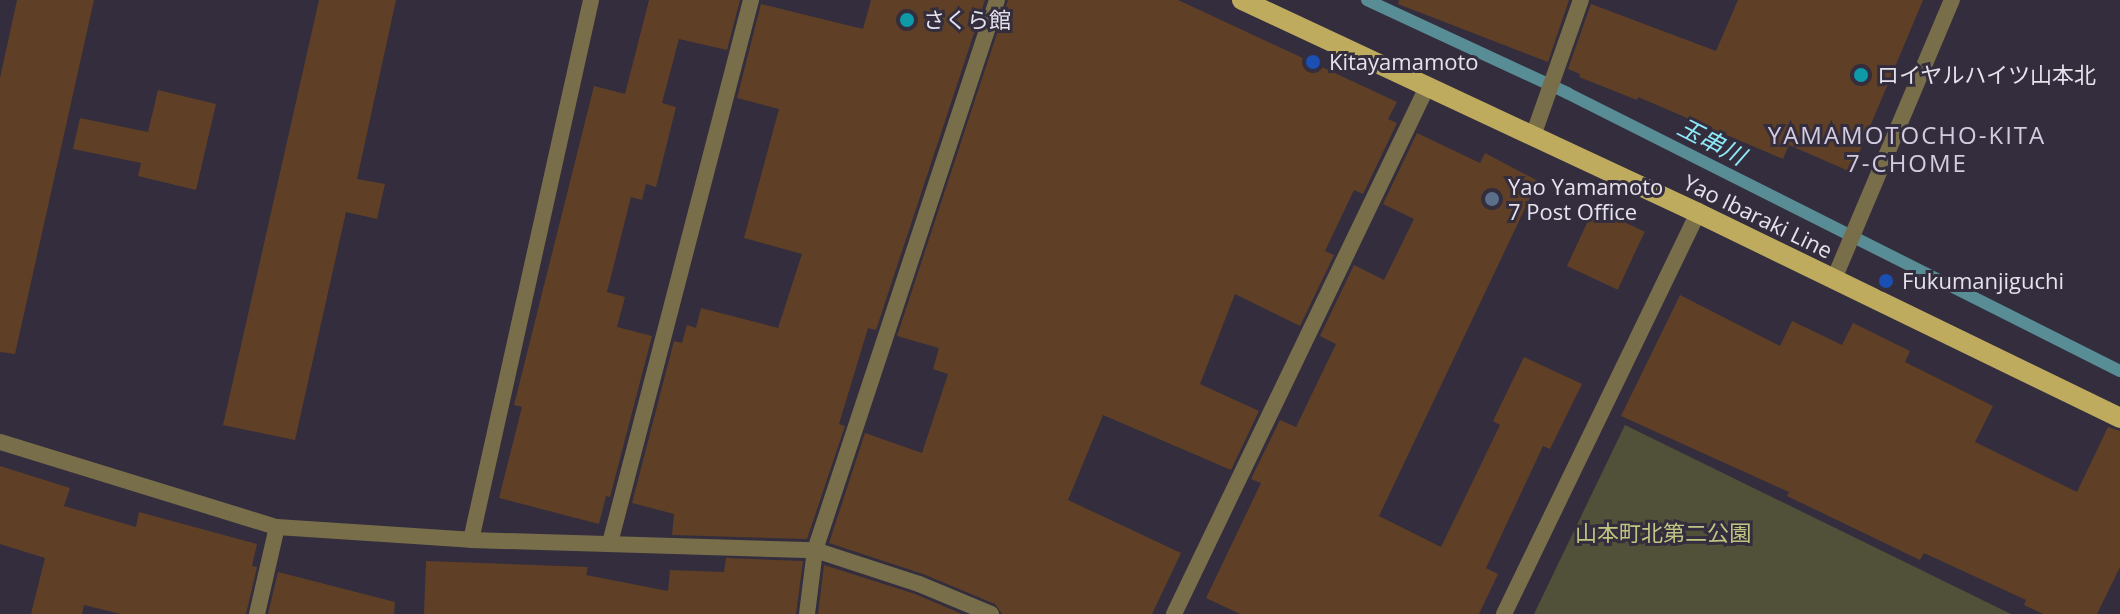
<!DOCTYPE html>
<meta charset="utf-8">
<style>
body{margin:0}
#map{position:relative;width:2120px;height:614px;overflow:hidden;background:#332d3d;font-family:"Open Sans","Noto Sans JP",sans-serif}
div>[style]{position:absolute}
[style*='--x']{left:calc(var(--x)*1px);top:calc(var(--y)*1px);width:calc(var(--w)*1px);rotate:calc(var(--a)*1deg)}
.green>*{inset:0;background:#505138}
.stream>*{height:12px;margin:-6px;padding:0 6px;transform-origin:6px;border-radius:6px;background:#588d96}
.building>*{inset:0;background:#5f4026;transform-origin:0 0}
.minor>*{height:16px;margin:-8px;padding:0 8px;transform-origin:8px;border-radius:8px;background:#786e4a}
.primary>*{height:20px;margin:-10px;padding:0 10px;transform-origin:10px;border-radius:10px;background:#beab5e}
.dots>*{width:22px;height:22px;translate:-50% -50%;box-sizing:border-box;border:4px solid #332d3d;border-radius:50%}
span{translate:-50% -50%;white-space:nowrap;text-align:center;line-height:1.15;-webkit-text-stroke:6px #332d3d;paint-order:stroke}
.poi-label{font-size:22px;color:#e5e2ec}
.left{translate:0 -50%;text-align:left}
.street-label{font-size:22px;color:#e5e2ec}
.park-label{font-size:22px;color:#c1c481}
.neighbourhood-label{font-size:24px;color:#d3cce0;letter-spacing:2px}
.water-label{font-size:24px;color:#8ee8f7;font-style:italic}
</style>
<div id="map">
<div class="green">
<i style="clip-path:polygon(1625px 425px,2011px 614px,1534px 614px)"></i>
</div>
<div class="stream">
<i style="--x:1367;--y:0;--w:221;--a:24.9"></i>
<i style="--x:1567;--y:93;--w:619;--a:26.69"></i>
</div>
<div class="building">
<i style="clip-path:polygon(17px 0,94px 0,15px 354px,0 352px,0 78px)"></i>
<i style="clip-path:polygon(319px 0,396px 0,357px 179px,385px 184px,377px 219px,346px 212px,295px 440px,223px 425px)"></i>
<i style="clip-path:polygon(649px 0,740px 0,727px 50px,679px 39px,662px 103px,676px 107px,656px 187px,646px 184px,642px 200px,631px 197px,607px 292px,625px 297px,617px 327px,652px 336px,610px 497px,606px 496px,599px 524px,499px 498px,522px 407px,514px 405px,594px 86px,625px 94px)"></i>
<i style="clip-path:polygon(871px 0,985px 0,876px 330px,868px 328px,839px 424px,845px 426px,807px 539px,672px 535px,674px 514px,632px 503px,674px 341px,682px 343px,687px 325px,696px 328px,701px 308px,778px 328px,802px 254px,744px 238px,779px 109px,737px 98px,761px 4px,863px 29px)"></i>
<i style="clip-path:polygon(1008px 0,1178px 0,1397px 102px,1388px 119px,1397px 123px,1363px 194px,1354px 190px,1325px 251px,1334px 255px,1300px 326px,1235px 294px,1200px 384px,1259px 411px,1231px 470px,1103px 415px,1068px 500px,1181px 553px,1152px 614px,1002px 614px,995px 604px,923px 574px,829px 543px,865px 433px,922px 453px,948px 374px,933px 369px,939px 348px,897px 336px)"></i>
<i style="clip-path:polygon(1399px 0,1569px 0,1548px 62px,1398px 4px)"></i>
<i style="clip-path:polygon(1738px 0,1923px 0,1851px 172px,1789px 145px,1783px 159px,1638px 97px,1637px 100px,1579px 77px,1580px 74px,1568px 69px,1591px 4px,1716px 51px)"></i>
<i style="clip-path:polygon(158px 90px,216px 104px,196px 190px,138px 176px,141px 163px,73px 149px,80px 118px,148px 132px)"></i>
<i style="clip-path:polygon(1417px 133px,1480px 163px,1485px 153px,1538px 181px,1379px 516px,1441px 547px,1500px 425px,1493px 421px,1524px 357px,1582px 384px,1550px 449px,1543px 446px,1486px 568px,1498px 574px,1479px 614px,1240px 614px,1206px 598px,1261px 483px,1251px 479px,1280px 420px,1296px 427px,1336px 344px,1320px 336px,1354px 265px,1384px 280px,1414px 219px,1383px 204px)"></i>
<i style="left:1594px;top:208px;width:56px;height:64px;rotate:25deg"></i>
<i style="clip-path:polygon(1680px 295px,1780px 346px,1792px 321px,1842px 345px,1853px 323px,1910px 351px,1905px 362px,1993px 406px,1975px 442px,2077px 492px,2108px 427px,2120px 431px,2120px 567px,2097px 614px,2043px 614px,2024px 605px,2026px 600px,1924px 553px,1920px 560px,1787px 496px,1789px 492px,1621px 416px)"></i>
<i style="clip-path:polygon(0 466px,70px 488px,64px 506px,136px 527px,139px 512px,257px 544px,252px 566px,257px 567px,246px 614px,121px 614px,84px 605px,82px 614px,31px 614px,45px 558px,0 544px)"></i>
<i style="clip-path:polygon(726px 558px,803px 561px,796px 614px,424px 614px,426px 561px,588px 567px,586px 575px,668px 591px,670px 570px,724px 572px)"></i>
<i style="clip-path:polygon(824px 565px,915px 594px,962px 614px,818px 614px)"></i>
<i style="clip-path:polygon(278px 572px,395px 602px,394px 614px,268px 614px)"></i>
</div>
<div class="minor">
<i style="--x:1533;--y:136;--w:144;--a:-70.6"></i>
<i style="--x:1834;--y:279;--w:303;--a:-67.1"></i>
<i style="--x:0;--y:442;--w:290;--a:17.1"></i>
<i style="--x:277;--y:527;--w:194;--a:3.8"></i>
<i style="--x:471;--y:540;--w:344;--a:1.7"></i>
<i style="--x:815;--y:550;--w:109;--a:18.1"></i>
<i style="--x:919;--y:584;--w:78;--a:22.6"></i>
<i style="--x:471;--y:540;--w:553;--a:-77.47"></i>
<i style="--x:610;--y:543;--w:561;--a:-75.44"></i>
<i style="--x:257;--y:614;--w:89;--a:-77.1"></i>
<i style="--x:807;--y:614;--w:64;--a:-82.9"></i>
<i style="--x:815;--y:550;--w:579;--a:-71.69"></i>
<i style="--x:1174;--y:614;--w:585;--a:-64.36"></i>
<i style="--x:1504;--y:614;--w:445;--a:-64.2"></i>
</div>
<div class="primary">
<i style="--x:1242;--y:0;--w:503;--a:25.04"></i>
<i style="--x:1698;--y:213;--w:469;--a:25.9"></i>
</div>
<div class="dots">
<i style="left:907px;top:20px;background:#0f9aa8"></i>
<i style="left:1313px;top:62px;background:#1a4fb4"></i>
<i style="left:1861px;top:75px;background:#0f9aa8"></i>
<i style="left:1492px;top:199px;background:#5c6f8a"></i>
<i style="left:1886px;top:281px;background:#1a4fb4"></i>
</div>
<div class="poi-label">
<span class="left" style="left:923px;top:20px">さくら館</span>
<span class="left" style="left:1329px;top:62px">Kitayamamoto</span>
<span class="left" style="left:1877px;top:75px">ロイヤルハイツ山本北</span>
<span class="left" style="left:1508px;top:199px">Yao Yamamoto<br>7 Post Office</span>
<span class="left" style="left:1902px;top:281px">Fukumanjiguchi</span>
</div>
<div class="street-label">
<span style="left:1758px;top:216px;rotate:26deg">Yao Ibaraki Line</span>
</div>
<div class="park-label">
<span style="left:1663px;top:533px">山本町北第二公園</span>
</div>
<div class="neighbourhood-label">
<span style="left:1907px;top:149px">YAMAMOTOCHO-KITA<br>7-CHOME</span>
</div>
<div class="water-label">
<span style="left:1712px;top:141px;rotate:27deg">玉串川</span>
</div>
</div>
